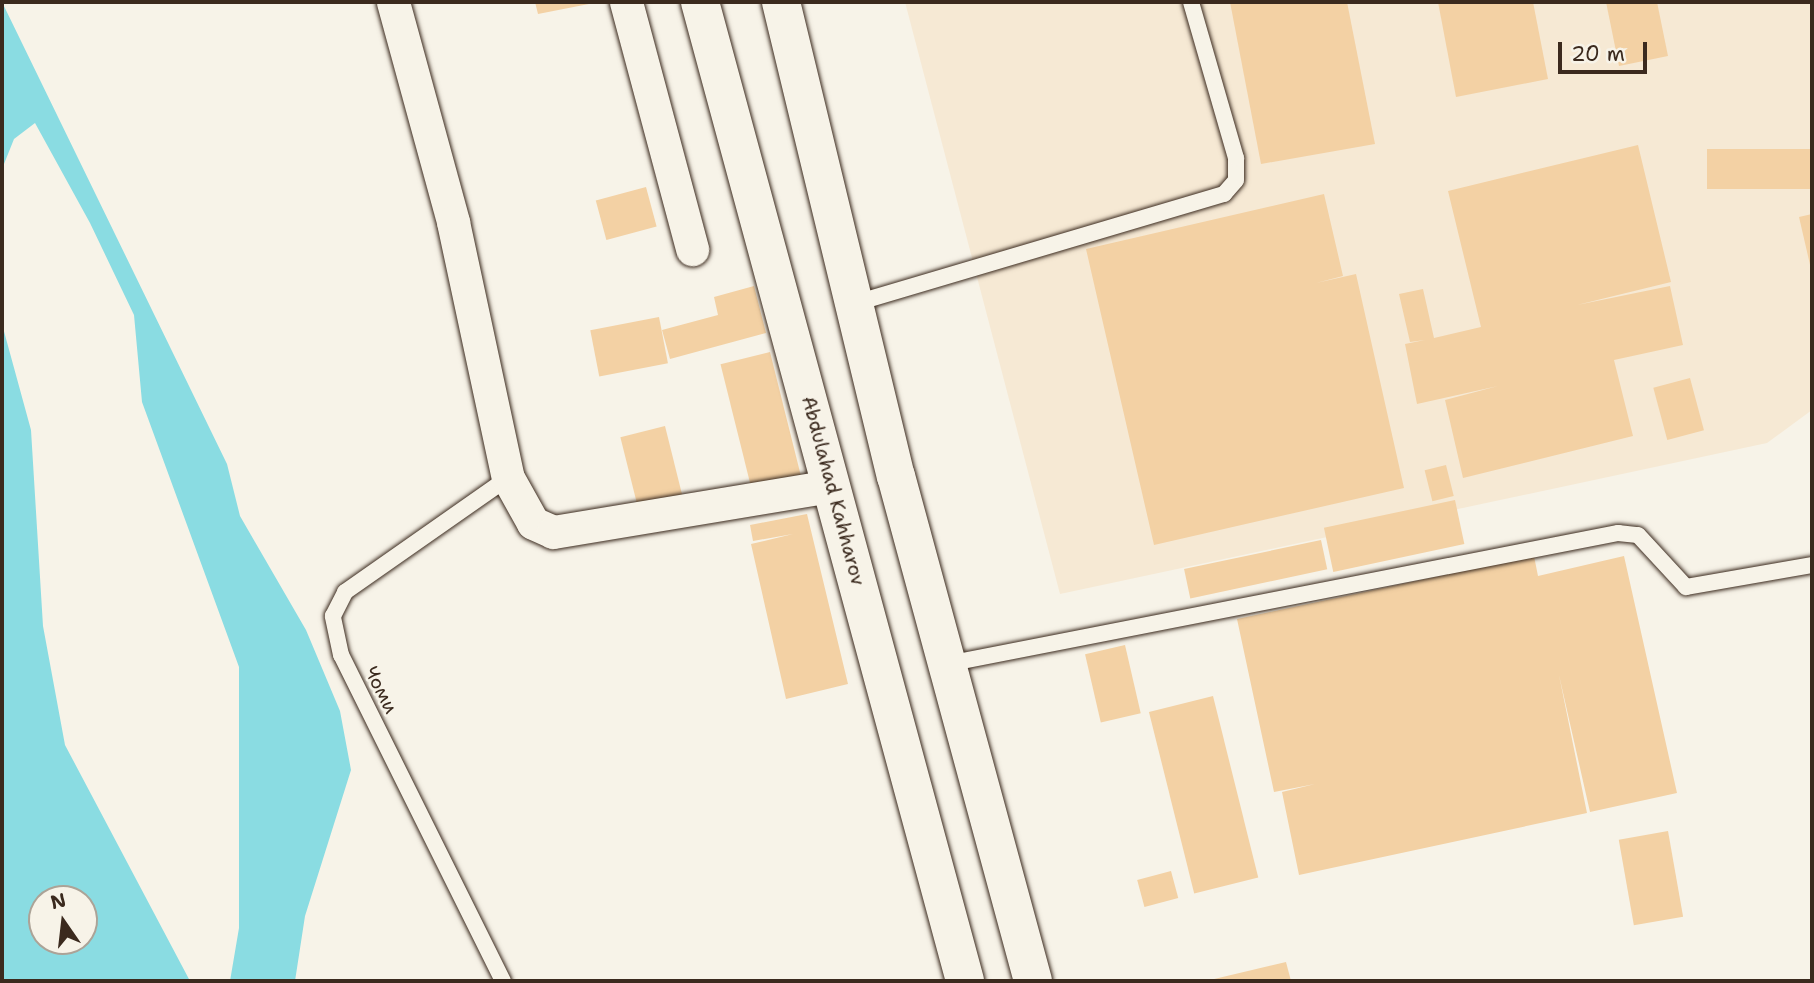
<!DOCTYPE html>
<meta charset="utf-8">
<style>
body{margin:0}
#map{position:relative;width:1814px;height:983px;overflow:hidden;background:#f7f3e8;font-family:"Shantell Sans",sans-serif}
div>[style]{position:absolute}
[style*='--x']{left:calc(var(--x)*1px);top:calc(var(--y)*1px);width:calc(var(--w)*1px);rotate:calc(var(--a)*1deg)}
.built>*{inset:0;background:#f6e9d4}
.water>*{inset:0;background:#8adce2}
.building>*{inset:0;background:#f3d1a4;transform-origin:0 0}
.roads{filter:drop-shadow(0 0 2px #3b2a1e) drop-shadow(0 0 2px #3b2a1e)}
.lane>*{height:16px;margin:-8px;padding:0 8px;transform-origin:8px;border-radius:8px;background:#f7f3e8}
.street>*{height:33px;margin:-16.5px;padding:0 16.5px;transform-origin:16.5px;border-radius:16.5px;background:#f7f3e8}
.secondary>*{height:38px;margin:-19px;padding:0 19px;transform-origin:19px;border-radius:19px;background:#f7f3e8}
span{translate:-50% -50%;white-space:nowrap;text-align:center;line-height:1.15;-webkit-text-stroke:5px #f7f3e8;paint-order:stroke}
.street-label{font-size:19px;color:#3b2a1e}
.frame{position:absolute;inset:0;border:4px solid #3b2a1e;pointer-events:none}
.north{position:absolute;left:28px;top:885px;width:70px;height:70px;box-sizing:border-box;background:#f7f3e8;border:2px solid #aca397;border-radius:50%;rotate:346deg;font-size:19px;font-weight:700;line-height:28px;text-align:center;color:#3b2a1e}
.north::after{content:'';display:block;margin:auto;width:24px;height:32px;background:#3b2a1e;clip-path:polygon(50% 0,100% 100%,50% 72%,0 100%)}
.scale{position:absolute;left:1558px;top:42px;width:89px;height:32px;box-sizing:border-box;border:4px solid #3b2a1e;border-top:0;padding-left:9px;font-size:21px;line-height:24px;white-space:nowrap;color:#3b2a1e;-webkit-text-stroke:5px #f7f3e8;paint-order:stroke}
</style>
<div id="map">
<div class="built">
<i style="clip-path:polygon(905px 2px,1812px 2px,1812px 410px,1767px 443px,1060px 594px)"></i>
</div>
<div class="water">
<i style="clip-path:polygon(2px 2px,227px 464px,240px 516px,306px 630px,340px 711px,351px 770px,305px 916px,295px 981px,230px 981px,239px 928px,239px 667px,142px 402px,134px 315px,90px 223px,35px 123px,14px 139px,2px 169px)"></i>
<i style="clip-path:polygon(evenodd,2px 324px,31px 430px,43px 626px,65px 745px,190px 981px,2px 981px,2px 324px,42px 899px,84px 899px,84px 941px,42px 941px,42px 899px)"></i>
</div>
<div class="building">
<i style="clip-path:polygon(535px 2px,594px 2px,594px 3px,538px 14px)"></i>
<i style="clip-path:polygon(1230px 2px,1347px 2px,1375px 144px,1261px 164px)"></i>
<i style="clip-path:polygon(1438px 2px,1533px 2px,1548px 79px,1456px 97px)"></i>
<i style="clip-path:polygon(1606px 2px,1657px 2px,1668px 56px,1619px 66px)"></i>
<i style="clip-path:polygon(1638px 145px,1671px 282px,1577px 305px,1670px 286px,1683px 345px,1614px 360px,1633px 436px,1463px 478px,1445px 400px,1498px 386px,1417px 404px,1405px 344px,1425px 340px,1410px 342px,1399px 294px,1423px 289px,1434px 338px,1481px 327px,1448px 191px)"></i>
<i style="left:1812px;top:149px;width:40px;height:105px;rotate:90deg"></i>
<i style="left:646px;top:187px;width:41px;height:52px;rotate:75deg"></i>
<i style="clip-path:polygon(1324px 194px,1343px 276px,1316px 283px,1356px 274px,1404px 488px,1154px 545px,1086px 249px)"></i>
<i style="clip-path:polygon(1812px 214px,1812px 268px,1811px 269px,1799px 217px)"></i>
<i style="clip-path:polygon(754px 286px,766px 333px,670px 359px,662px 330px,718px 315px,714px 297px)"></i>
<i style="left:659px;top:317px;width:47px;height:70px;rotate:79deg"></i>
<i style="left:770px;top:352px;width:132px;height:51px;rotate:76deg"></i>
<i style="left:1690px;top:378px;width:54px;height:38px;rotate:75deg"></i>
<i style="left:665px;top:426px;width:76px;height:46px;rotate:76deg"></i>
<i style="left:1446px;top:465px;width:32px;height:22px;rotate:76deg"></i>
<i style="left:1455px;top:500px;width:45px;height:134px;rotate:78deg"></i>
<i style="clip-path:polygon(807px 514px,848px 684px,786px 699px,751px 544px,793px 534px,753px 541px,750px 525px)"></i>
<i style="left:1321px;top:540px;width:30px;height:140px;rotate:78deg"></i>
<i style="clip-path:polygon(1534px 556px,1538px 576px,1624px 556px,1677px 793px,1590px 812px,1559px 675px,1587px 813px,1299px 875px,1282px 792px,1315px 784px,1274px 792px,1237px 619px)"></i>
<i style="left:1125px;top:645px;width:70px;height:41px;rotate:77deg"></i>
<i style="left:1213px;top:696px;width:187px;height:66px;rotate:76deg"></i>
<i style="left:1668px;top:831px;width:87px;height:50px;rotate:80deg"></i>
<i style="left:1171px;top:871px;width:28px;height:35px;rotate:75deg"></i>
<i style="clip-path:polygon(1286px 962px,1291px 981px,1210px 981px,1210px 980px)"></i>
</div>
<div class="roads">
<div class="lane">
<i style="--x:856;--y:303;--w:384;--a:-16.5"></i>
<i style="--x:1224;--y:194;--w:18;--a:-49"></i>
<i style="--x:1236;--y:180;--w:22;--a:-90"></i>
<i style="--x:1236;--y:158;--w:162;--a:-106.1"></i>
<i style="--x:947;--y:664;--w:684;--a:-11.05"></i>
<i style="--x:1618;--y:533;--w:20;--a:6"></i>
<i style="--x:1638;--y:535;--w:71;--a:47.3"></i>
<i style="--x:1686;--y:587;--w:128;--a:-9.9"></i>
<i style="--x:503;--y:981;--w:364;--a:-116.4"></i>
<i style="--x:341;--y:655;--w:40;--a:-102"></i>
<i style="--x:333;--y:616;--w:27;--a:-63"></i>
<i style="--x:345;--y:592;--w:199;--a:-35"></i>
</div>
<div class="street">
<i style="--x:393;--y:2;--w:228;--a:74.7"></i>
<i style="--x:453;--y:222;--w:262;--a:77.9"></i>
<i style="--x:508;--y:478;--w:51;--a:60.9"></i>
<i style="--x:533;--y:523;--w:22;--a:24"></i>
<i style="--x:553;--y:532;--w:283;--a:-9.4"></i>
<i style="--x:626;--y:2;--w:256;--a:75"></i>
</div>
<div class="secondary">
<i style="--x:700;--y:2;--w:1014;--a:74.85"></i>
<i style="--x:781;--y:2;--w:488;--a:76.4"></i>
<i style="--x:896;--y:476;--w:523;--a:74.82"></i>
</div>
</div>
<div class="street-label">
<span style="left:833px;top:491px;rotate:75deg">Abdulahad Kahharov</span>
<span style="left:381px;top:690px;rotate:63deg">Чоми</span>
</div>
<div class="frame"></div>
<div class="north">N</div>
<div class="scale">20 m</div>
</div>
